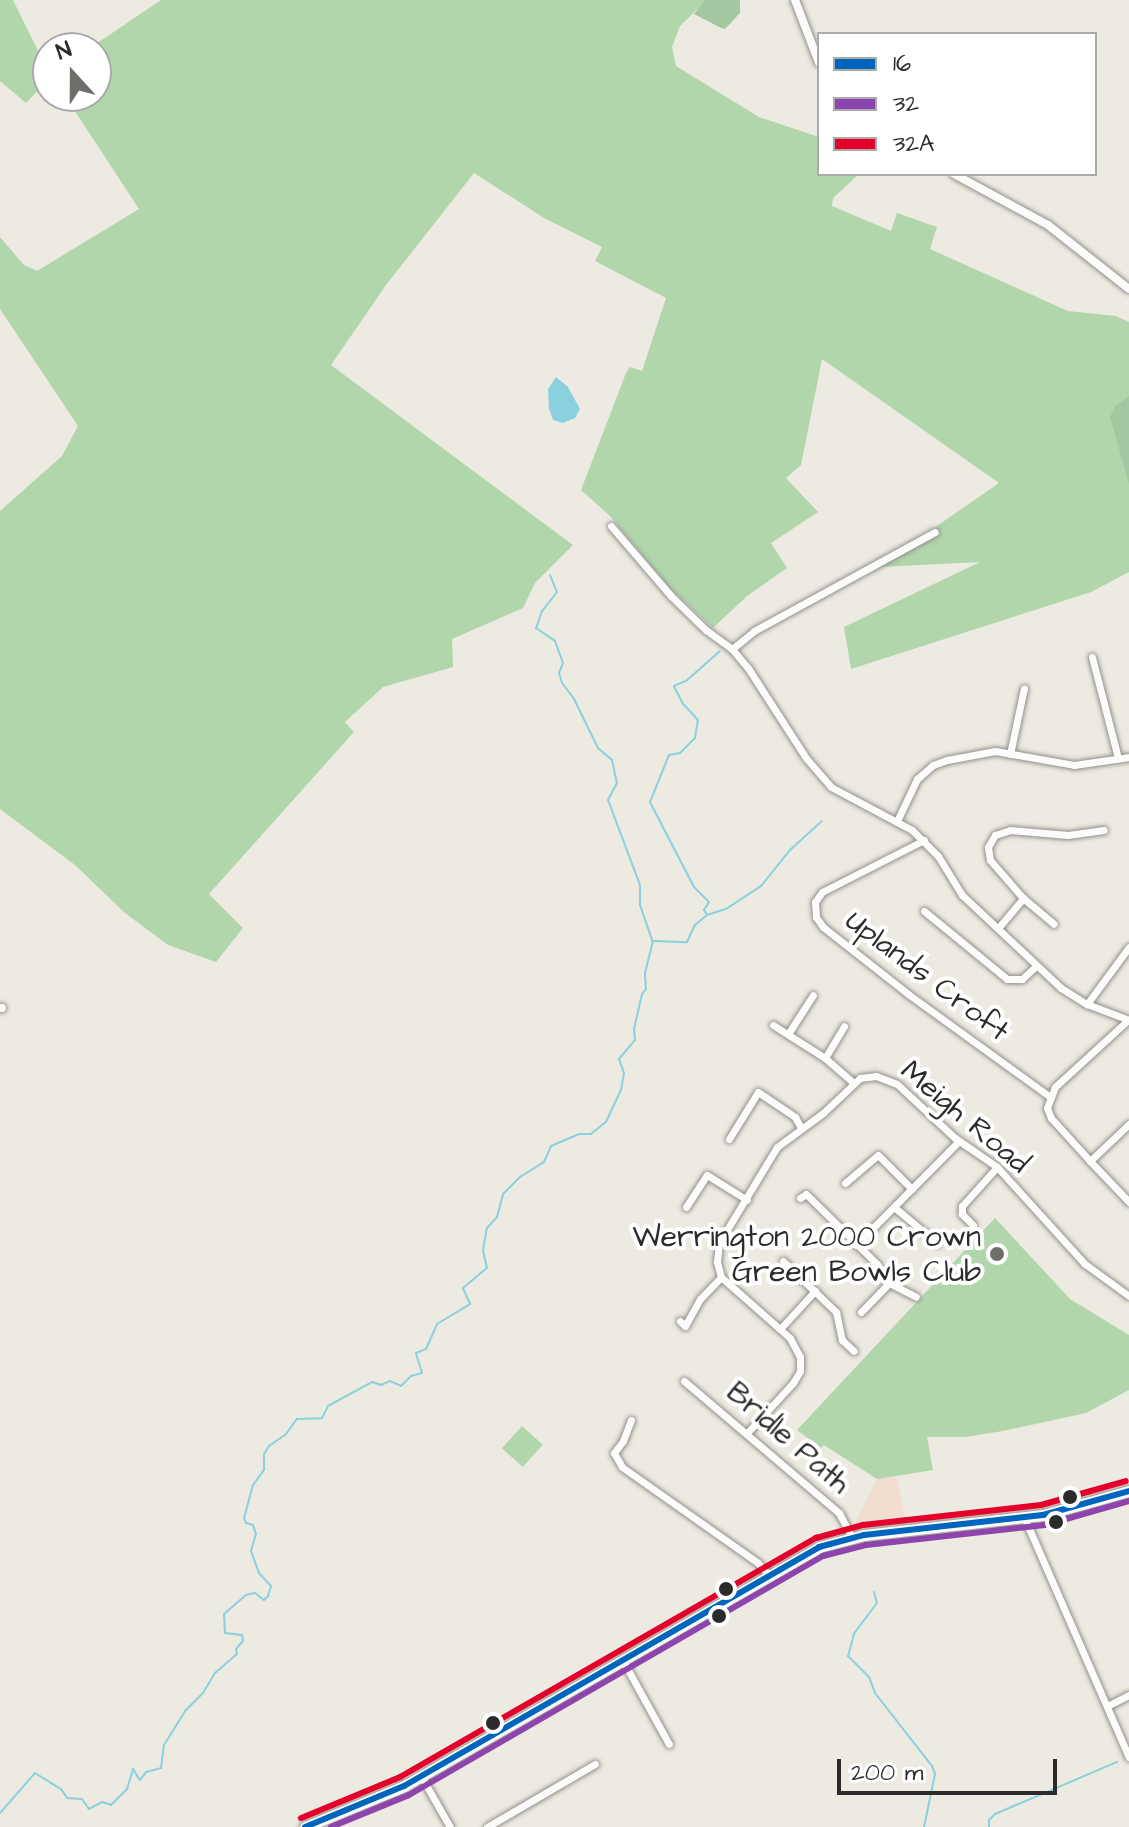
<!DOCTYPE html>
<style>
body{margin:0}
#map{position:relative;width:1129px;height:1827px;overflow:hidden;background:#edeae1;font-family:"Architects Daughter",sans-serif}
div>[style]{position:absolute}
[style*='--x']{left:calc(var(--x)*1px);top:calc(var(--y)*1px);width:calc(var(--w)*1px);rotate:calc(var(--a)*1deg)}
.built>*{inset:0;background:#f2ddd1}
.green>*{inset:0;background:#b1d6ac;transform-origin:0 0}
.forest>*{inset:0;background:#a4c7a2}
.water>*{inset:0;background:#8ad0de}
.stream>*{height:2px;margin:-1px;padding:0 1px;transform-origin:1px;border-radius:1px;background:#8ad0de}
.roads{filter:drop-shadow(0 0 2px #92908c) drop-shadow(0 0 2px #92908c)}
.minor>*{height:7px;margin:-3.5px;padding:0 3.5px;transform-origin:3.5px;border-radius:3.5px;background:#fcfcfa}
.tertiary>*{height:8px;margin:-4px;padding:0 4px;transform-origin:4px;border-radius:4px;background:#fcfcfa}
.trunk>*{height:11px;margin:-5.5px;padding:0 5.5px;transform-origin:5.5px;border-radius:5.5px;background:#fcfcfa}
.bus-1>*{height:6px;margin:-3px;padding:0 3px;transform-origin:3px;border-radius:3px;background:#0065bd}
.bus-2>*{height:6px;margin:-3px;padding:0 3px;transform-origin:3px;border-radius:3px;background:#8e44ad}
.bus-3>*{height:6px;margin:-3px;padding:0 3px;transform-origin:3px;border-radius:3px;background:#e4002b}
.dots>*{width:22px;height:22px;translate:-50% -50%;box-sizing:border-box;border:4px solid #fff;border-radius:50%}
span{translate:-50% -50%;white-space:nowrap;text-align:center;line-height:1.15;-webkit-text-stroke:8px #fff;paint-order:stroke}
.street-label{font-size:30px;color:#2b2b2b}
.poi-label{font-size:30px;color:#2b2b2b}
.right{translate:-100% -50%;text-align:right}
.legend{position:absolute;left:817px;top:32px;width:280px;height:144px;box-sizing:border-box;background:#fff;border:2px solid #aaa;margin:0;padding:10px 14px;list-style:none;font-size:24px;color:#2b2b2b}
.legend li{display:flex;align-items:center;gap:16px;height:40px}
.legend b{width:40px;border:2px solid #aaa}
.north{position:absolute;left:32px;top:32px;width:80px;height:80px;box-sizing:border-box;background:#fff;border:2px solid #aaa;border-radius:50%;rotate:339deg;font-size:22px;font-weight:700;line-height:32px;text-align:center;color:#2b2b2b}
.north::after{content:'';display:block;margin:auto;width:28px;height:36px;background:#6f6e6b;clip-path:polygon(50% 0,100% 100%,50% 72%,0 100%)}
.scale{position:absolute;left:837px;top:1759px;width:220px;height:36px;box-sizing:border-box;border:4px solid #2b2b2b;border-top:0;padding-left:10px;font-size:24px;line-height:28px;white-space:nowrap;color:#2b2b2b;-webkit-text-stroke:6px #fff;paint-order:stroke}
</style>
<div id="map">
<div class="built">
<i style="clip-path:polygon(896px 1476px,906px 1522px,854px 1525px,877px 1479px)"></i>
</div>
<div class="green">
<i style="clip-path:polygon(0 0,13px 0,47px 69px,46px 82px,26px 103px,0 81px)"></i>
<i style="clip-path:polygon(161px 0,707px 0,680px 26px,672px 47px,676px 66px,759px 117px,819px 137px,819px 174px,859px 174px,833px 198px,832px 206px,891px 231px,897px 213px,937px 227px,930px 249px,1068px 311px,1116px 316px,1129px 322px,1129px 572px,1091px 592px,851px 669px,844px 627px,980px 562px,879px 567px,938px 536px,934px 528px,999px 483px,822px 359px,801px 465px,786px 478px,818px 512px,771px 543px,787px 568px,747px 596px,713px 628px,669px 587px,610px 516px,581px 490px,626px 373px,630px 367px,642px 371px,666px 298px,595px 261px,602px 247px,544px 218px,474px 173px,386px 285px,331px 365px,573px 545px,535px 583px,523px 608px,452px 639px,453px 667px,383px 687px,345px 722px,354px 732px,209px 894px,243px 928px,216px 962px,168px 945px,125px 913px,75px 865px,0 809px,0 511px,62px 456px,78px 426px,0 309px,0 237px,24px 265px,37px 271px,139px 209px,65px 96px,96px 96px,96px 48px,90px 48px)"></i>
<i style="clip-path:polygon(995px 1218px,1070px 1299px,1129px 1335px,1129px 1390px,1086px 1413px,1003px 1431px,965px 1437px,927px 1437px,933px 1470px,877px 1479px,824px 1445px,821px 1448px,797px 1430px)"></i>
<i style="left:522px;top:1426px;width:28px;height:30px;rotate:42deg"></i>
</div>
<div class="forest">
<i style="clip-path:polygon(705px 0,740px 0,740px 13px,725px 29px,721px 28px,694px 14px)"></i>
<i style="clip-path:polygon(1129px 396px,1129px 484px,1110px 417px,1115px 406px)"></i>
</div>
<div class="water">
<i style="clip-path:polygon(556px 377px,568px 387px,580px 409px,575px 418px,563px 423px,553px 420px,549px 409px,548px 389px)"></i>
</div>
<div class="stream">
<i style="--x:550;--y:575;--w:18;--a:68"></i>
<i style="--x:557;--y:592;--w:24;--a:128"></i>
<i style="--x:542;--y:611;--w:18;--a:109"></i>
<i style="--x:536;--y:628;--w:23;--a:34"></i>
<i style="--x:555;--y:641;--w:23;--a:70"></i>
<i style="--x:563;--y:663;--w:11;--a:112"></i>
<i style="--x:559;--y:673;--w:10;--a:73"></i>
<i style="--x:562;--y:683;--w:20;--a:53"></i>
<i style="--x:574;--y:699;--w:55;--a:63.9"></i>
<i style="--x:598;--y:748;--w:18;--a:41"></i>
<i style="--x:612;--y:760;--w:24;--a:78"></i>
<i style="--x:617;--y:783;--w:19;--a:118"></i>
<i style="--x:608;--y:800;--w:91;--a:69.4"></i>
<i style="--x:640;--y:885;--w:20;--a:90"></i>
<i style="--x:640;--y:905;--w:39;--a:71"></i>
<i style="--x:707;--y:915;--w:6;--a:-121"></i>
<i style="--x:704;--y:910;--w:9;--a:-58"></i>
<i style="--x:709;--y:902;--w:21;--a:-135"></i>
<i style="--x:694;--y:887;--w:96;--a:-117.4"></i>
<i style="--x:650;--y:802;--w:51;--a:-68"></i>
<i style="--x:669;--y:755;--w:11;--a:-10"></i>
<i style="--x:680;--y:753;--w:21;--a:-45"></i>
<i style="--x:695;--y:738;--w:18;--a:-81"></i>
<i style="--x:698;--y:720;--w:22;--a:-133"></i>
<i style="--x:683;--y:704;--w:20;--a:-117"></i>
<i style="--x:674;--y:686;--w:13;--a:-23"></i>
<i style="--x:686;--y:681;--w:45;--a:-41.4"></i>
<i style="--x:654;--y:941;--w:33;--a:2"></i>
<i style="--x:687;--y:942;--w:19;--a:-65"></i>
<i style="--x:695;--y:925;--w:16;--a:-40"></i>
<i style="--x:707;--y:915;--w:20;--a:-18"></i>
<i style="--x:726;--y:909;--w:42;--a:-33.3"></i>
<i style="--x:761;--y:886;--w:46;--a:-51.1"></i>
<i style="--x:790;--y:850;--w:43;--a:-42.2"></i>
<i style="--x:874;--y:1592;--w:11;--a:75"></i>
<i style="--x:877;--y:1603;--w:39;--a:127"></i>
<i style="--x:854;--y:1634;--w:23;--a:105"></i>
<i style="--x:848;--y:1656;--w:30;--a:45"></i>
<i style="--x:869;--y:1677;--w:17;--a:69"></i>
<i style="--x:875;--y:1693;--w:93;--a:52"></i>
<i style="--x:932;--y:1766;--w:9;--a:69"></i>
<i style="--x:935;--y:1774;--w:54;--a:101.7"></i>
<i style="--x:0;--y:1813;--w:53;--a:-48.8"></i>
<i style="--x:35;--y:1773;--w:31;--a:32"></i>
<i style="--x:61;--y:1789;--w:11;--a:56"></i>
<i style="--x:67;--y:1798;--w:15;--a:4"></i>
<i style="--x:82;--y:1799;--w:12;--a:55"></i>
<i style="--x:89;--y:1809;--w:15;--a:-28"></i>
<i style="--x:102;--y:1802;--w:9;--a:18"></i>
<i style="--x:111;--y:1805;--w:23;--a:-45"></i>
<i style="--x:127;--y:1789;--w:21;--a:-73"></i>
<i style="--x:133;--y:1769;--w:13;--a:58"></i>
<i style="--x:140;--y:1780;--w:10;--a:-53"></i>
<i style="--x:146;--y:1772;--w:16;--a:-15"></i>
<i style="--x:161;--y:1768;--w:23;--a:-83"></i>
<i style="--x:164;--y:1745;--w:40;--a:-58"></i>
<i style="--x:185;--y:1711;--w:25;--a:-45"></i>
<i style="--x:203;--y:1693;--w:23;--a:-59"></i>
<i style="--x:215;--y:1673;--w:29;--a:-41"></i>
<i style="--x:237;--y:1654;--w:5;--a:-101"></i>
<i style="--x:236;--y:1649;--w:11;--a:-49"></i>
<i style="--x:243;--y:1641;--w:6;--a:-99"></i>
<i style="--x:242;--y:1635;--w:17;--a:-173"></i>
<i style="--x:225;--y:1633;--w:19;--a:-93"></i>
<i style="--x:224;--y:1614;--w:29;--a:-41"></i>
<i style="--x:246;--y:1595;--w:9;--a:-13"></i>
<i style="--x:255;--y:1593;--w:11;--a:38"></i>
<i style="--x:264;--y:1600;--w:6;--a:-45"></i>
<i style="--x:268;--y:1596;--w:10;--a:-73"></i>
<i style="--x:271;--y:1586;--w:18;--a:-133"></i>
<i style="--x:259;--y:1573;--w:23;--a:-110"></i>
<i style="--x:251;--y:1551;--w:18;--a:-74"></i>
<i style="--x:256;--y:1534;--w:9;--a:-108"></i>
<i style="--x:253;--y:1525;--w:7;--a:-164"></i>
<i style="--x:246;--y:1523;--w:5;--a:-112"></i>
<i style="--x:244;--y:1518;--w:34;--a:-75"></i>
<i style="--x:253;--y:1485;--w:19;--a:-54"></i>
<i style="--x:264;--y:1470;--w:16;--a:-90"></i>
<i style="--x:264;--y:1454;--w:9;--a:-58"></i>
<i style="--x:269;--y:1446;--w:21;--a:-35"></i>
<i style="--x:286;--y:1434;--w:19;--a:-54"></i>
<i style="--x:297;--y:1419;--w:25;--a:-2"></i>
<i style="--x:322;--y:1418;--w:13;--a:-63"></i>
<i style="--x:328;--y:1406;--w:50;--a:-28.6"></i>
<i style="--x:372;--y:1382;--w:9;--a:18"></i>
<i style="--x:381;--y:1385;--w:10;--a:-24"></i>
<i style="--x:390;--y:1381;--w:12;--a:24"></i>
<i style="--x:401;--y:1386;--w:14;--a:-45"></i>
<i style="--x:411;--y:1376;--w:11;--a:-15"></i>
<i style="--x:422;--y:1373;--w:21;--a:-107"></i>
<i style="--x:416;--y:1353;--w:11;--a:-22"></i>
<i style="--x:426;--y:1349;--w:27;--a:-66"></i>
<i style="--x:437;--y:1324;--w:39;--a:-31"></i>
<i style="--x:470;--y:1304;--w:17;--a:-114"></i>
<i style="--x:463;--y:1288;--w:31;--a:-40"></i>
<i style="--x:487;--y:1268;--w:18;--a:-103"></i>
<i style="--x:483;--y:1250;--w:22;--a:-80"></i>
<i style="--x:487;--y:1228;--w:15;--a:-48"></i>
<i style="--x:497;--y:1217;--w:24;--a:-75"></i>
<i style="--x:503;--y:1194;--w:24;--a:-45"></i>
<i style="--x:520;--y:1177;--w:28;--a:-32"></i>
<i style="--x:544;--y:1162;--w:17;--a:-66"></i>
<i style="--x:551;--y:1146;--w:30;--a:-23"></i>
<i style="--x:579;--y:1134;--w:12;--a:0"></i>
<i style="--x:591;--y:1134;--w:19;--a:-39"></i>
<i style="--x:606;--y:1122;--w:35;--a:-65"></i>
<i style="--x:621;--y:1090;--w:17;--a:-80"></i>
<i style="--x:624;--y:1073;--w:15;--a:-110"></i>
<i style="--x:619;--y:1059;--w:25;--a:-50"></i>
<i style="--x:635;--y:1040;--w:11;--a:-95"></i>
<i style="--x:634;--y:1029;--w:36;--a:-77"></i>
<i style="--x:642;--y:994;--w:6;--a:-51"></i>
<i style="--x:646;--y:989;--w:16;--a:-94"></i>
<i style="--x:645;--y:973;--w:32;--a:-76"></i>
<i style="--x:989;--y:1827;--w:7;--a:-90"></i>
<i style="--x:989;--y:1820;--w:8;--a:-45"></i>
<i style="--x:995;--y:1814;--w:133;--a:-23.1"></i>
</div>
<div class="roads">
<div class="minor">
<i style="--x:611;--y:526;--w:92;--a:49.4"></i>
<i style="--x:671;--y:596;--w:49;--a:44.2"></i>
<i style="--x:706;--y:630;--w:32;--a:36"></i>
<i style="--x:732;--y:649;--w:25;--a:50"></i>
<i style="--x:748;--y:668;--w:107;--a:57.2"></i>
<i style="--x:806;--y:758;--w:38;--a:49"></i>
<i style="--x:831;--y:787;--w:92;--a:28"></i>
<i style="--x:912;--y:830;--w:37;--a:45"></i>
<i style="--x:938;--y:856;--w:46;--a:58.4"></i>
<i style="--x:962;--y:895;--w:136;--a:43.2"></i>
<i style="--x:1061;--y:988;--w:31;--a:32"></i>
<i style="--x:1087;--y:1004;--w:45;--a:20.9"></i>
<i style="--x:732;--y:649;--w:28;--a:-39"></i>
<i style="--x:754;--y:631;--w:206;--a:-28.7"></i>
<i style="--x:1092;--y:657;--w:104;--a:75.6"></i>
<i style="--x:1010;--y:754;--w:67;--a:-78"></i>
<i style="--x:897;--y:821;--w:47;--a:-64.5"></i>
<i style="--x:917;--y:779;--w:21;--a:-41"></i>
<i style="--x:933;--y:765;--w:15;--a:-20"></i>
<i style="--x:947;--y:760;--w:49;--a:-10.6"></i>
<i style="--x:995;--y:751;--w:80;--a:10"></i>
<i style="--x:1074;--y:765;--w:56;--a:-8.3"></i>
<i style="--x:924;--y:840;--w:114;--a:153"></i>
<i style="--x:822;--y:892;--w:12;--a:125"></i>
<i style="--x:815;--y:902;--w:15;--a:86"></i>
<i style="--x:816;--y:917;--w:12;--a:55"></i>
<i style="--x:823;--y:927;--w:108;--a:38.2"></i>
<i style="--x:908;--y:994;--w:174;--a:35.9"></i>
<i style="--x:1023;--y:898;--w:40;--a:40"></i>
<i style="--x:924;--y:911;--w:107;--a:39.3"></i>
<i style="--x:1007;--y:979;--w:15;--a:0"></i>
<i style="--x:1022;--y:979;--w:18;--a:-43"></i>
<i style="--x:999;--y:927;--w:38;--a:-50"></i>
<i style="--x:1023;--y:898;--w:50;--a:-131"></i>
<i style="--x:990;--y:860;--w:13;--a:-99"></i>
<i style="--x:988;--y:847;--w:14;--a:-60"></i>
<i style="--x:995;--y:835;--w:16;--a:-18"></i>
<i style="--x:1010;--y:830;--w:58;--a:4.9"></i>
<i style="--x:1068;--y:835;--w:36;--a:-8"></i>
<i style="--x:1087;--y:1004;--w:71;--a:-53.6"></i>
<i style="--x:1128;--y:1020;--w:99;--a:137.5"></i>
<i style="--x:1055;--y:1087;--w:22;--a:111"></i>
<i style="--x:1047;--y:1108;--w:11;--a:68"></i>
<i style="--x:1051;--y:1118;--w:58;--a:47.8"></i>
<i style="--x:1090;--y:1161;--w:54;--a:-43.5"></i>
<i style="--x:773;--y:1025;--w:62;--a:32.4"></i>
<i style="--x:825;--y:1058;--w:37;--a:41"></i>
<i style="--x:788;--y:1034;--w:46;--a:-57.3"></i>
<i style="--x:825;--y:1058;--w:37;--a:-59"></i>
<i style="--x:729;--y:1139;--w:55;--a:-58.3"></i>
<i style="--x:758;--y:1092;--w:45;--a:34"></i>
<i style="--x:795;--y:1117;--w:13;--a:61"></i>
<i style="--x:1090;--y:1161;--w:57;--a:46.4"></i>
<i style="--x:845;--y:1183;--w:43;--a:-40.3"></i>
<i style="--x:878;--y:1155;--w:48;--a:45"></i>
<i style="--x:800;--y:1198;--w:7;--a:-34"></i>
<i style="--x:806;--y:1194;--w:100;--a:44.6"></i>
<i style="--x:877;--y:1264;--w:22;--a:58"></i>
<i style="--x:889;--y:1283;--w:30;--a:27"></i>
<i style="--x:686;--y:1207;--w:38;--a:-57"></i>
<i style="--x:707;--y:1175;--w:47;--a:32"></i>
<i style="--x:894;--y:1207;--w:56;--a:39.9"></i>
<i style="--x:973;--y:1225;--w:16;--a:-135"></i>
<i style="--x:962;--y:1214;--w:8;--a:-90"></i>
<i style="--x:962;--y:1206;--w:52;--a:-48.1"></i>
<i style="--x:856;--y:1245;--w:146;--a:-45.3"></i>
<i style="--x:783;--y:1261;--w:74;--a:43.9"></i>
<i style="--x:836;--y:1312;--w:29;--a:78"></i>
<i style="--x:842;--y:1340;--w:16;--a:43"></i>
<i style="--x:861;--y:1312;--w:40;--a:-46"></i>
<i style="--x:680;--y:1321;--w:7;--a:45"></i>
<i style="--x:685;--y:1326;--w:31;--a:-61"></i>
<i style="--x:700;--y:1299;--w:30;--a:-46"></i>
<i style="--x:780;--y:1329;--w:52;--a:-47.4"></i>
<i style="--x:684;--y:1381;--w:204;--a:40.4"></i>
<i style="--x:839;--y:1513;--w:27;--a:62"></i>
<i style="--x:631;--y:1420;--w:22;--a:111"></i>
<i style="--x:623;--y:1441;--w:15;--a:127"></i>
<i style="--x:614;--y:1453;--w:16;--a:60"></i>
<i style="--x:622;--y:1467;--w:166;--a:35.2"></i>
<i style="--x:758;--y:1563;--w:13;--a:48"></i>
<i style="--x:747;--y:1433;--w:68;--a:-47.4"></i>
<i style="--x:793;--y:1383;--w:14;--a:-60"></i>
<i style="--x:800;--y:1371;--w:14;--a:-90"></i>
<i style="--x:800;--y:1357;--w:21;--a:-118"></i>
<i style="--x:790;--y:1338;--w:92;--a:-138.5"></i>
<i style="--x:721;--y:1277;--w:16;--a:-105"></i>
<i style="--x:717;--y:1262;--w:19;--a:-84"></i>
<i style="--x:719;--y:1243;--w:112;--a:-58.9"></i>
<i style="--x:777;--y:1147;--w:57;--a:-36.5"></i>
<i style="--x:823;--y:1113;--w:51;--a:-43.4"></i>
<i style="--x:860;--y:1078;--w:16;--a:-7"></i>
<i style="--x:876;--y:1076;--w:22;--a:21"></i>
<i style="--x:897;--y:1084;--w:79;--a:43"></i>
<i style="--x:955;--y:1138;--w:51;--a:34.6"></i>
<i style="--x:997;--y:1167;--w:131;--a:47.8"></i>
<i style="--x:1085;--y:1264;--w:54;--a:36"></i>
<i style="--x:1024;--y:1517;--w:262;--a:66.4"></i>
<i style="--x:622;--y:1659;--w:97;--a:61.1"></i>
<i style="--x:1109;--y:1705;--w:22;--a:-27"></i>
<i style="--x:421;--y:1776;--w:59;--a:60.4"></i>
<i style="--x:487;--y:1827;--w:125;--a:-30.3"></i>
</div>
<div class="tertiary">
<i style="--x:795;--y:0;--w:67;--a:69.1"></i>
<i style="--x:954;--y:174;--w:107;--a:28.5"></i>
<i style="--x:1048;--y:225;--w:103;--a:38.3"></i>
<i style="--x:0;--y:1008;--w:2;--a:0"></i>
</div>
<div class="trunk">
<i style="--x:305;--y:1827;--w:107;--a:-22.5"></i>
<i style="--x:404;--y:1786;--w:479;--a:-29.9"></i>
<i style="--x:819;--y:1547;--w:47;--a:-14.9"></i>
<i style="--x:864;--y:1535;--w:180;--a:-6.4"></i>
<i style="--x:1043;--y:1515;--w:89;--a:-15.6"></i>
</div>
</div>
<div class="bus-1">
<i style="--x:305;--y:1827;--w:107;--a:-22.5"></i>
<i style="--x:404;--y:1786;--w:479;--a:-29.9"></i>
<i style="--x:819;--y:1547;--w:47;--a:-14.9"></i>
<i style="--x:864;--y:1535;--w:180;--a:-6.4"></i>
<i style="--x:1043;--y:1515;--w:89;--a:-15.6"></i>
</div>
<div class="bus-2">
<i style="--x:331;--y:1827;--w:84;--a:-22.3"></i>
<i style="--x:409;--y:1795;--w:478;--a:-30"></i>
<i style="--x:823;--y:1556;--w:44;--a:-14.3"></i>
<i style="--x:866;--y:1545;--w:180;--a:-6.4"></i>
<i style="--x:1045;--y:1525;--w:87;--a:-15.9"></i>
</div>
<div class="bus-3">
<i style="--x:301;--y:1818;--w:107;--a:-22.5"></i>
<i style="--x:400;--y:1777;--w:480;--a:-29.9"></i>
<i style="--x:816;--y:1538;--w:49;--a:-15.5"></i>
<i style="--x:863;--y:1525;--w:179;--a:-6.4"></i>
<i style="--x:1041;--y:1505;--w:88;--a:-15.8"></i>
</div>
<div class="dots">
<i style="left:997px;top:1254px;background:#6f6e6b"></i>
<i style="left:1070px;top:1497px;background:#2b2b2b"></i>
<i style="left:1056px;top:1522px;background:#2b2b2b"></i>
<i style="left:726px;top:1589px;background:#2b2b2b"></i>
<i style="left:719px;top:1616px;background:#2b2b2b"></i>
<i style="left:493px;top:1723px;background:#2b2b2b"></i>
</div>
<div class="street-label">
<span style="left:927px;top:976px;rotate:37deg">Uplands Croft</span>
<span style="left:965px;top:1117px;rotate:40deg">Meigh Road</span>
<span style="left:788px;top:1438px;rotate:41deg">Bridle Path</span>
</div>
<div class="poi-label">
<span class="right" style="left:981px;top:1254px">Werrington 2000 Crown<br>Green Bowls Club</span>
</div>
<ul class="legend">
<li><b style="height:10px;background:#0065bd"></b>16</li>
<li><b style="height:10px;background:#8e44ad"></b>32</li>
<li><b style="height:10px;background:#e4002b"></b>32A</li>
</ul>
<div class="north">N</div>
<div class="scale">200 m</div>
</div>
